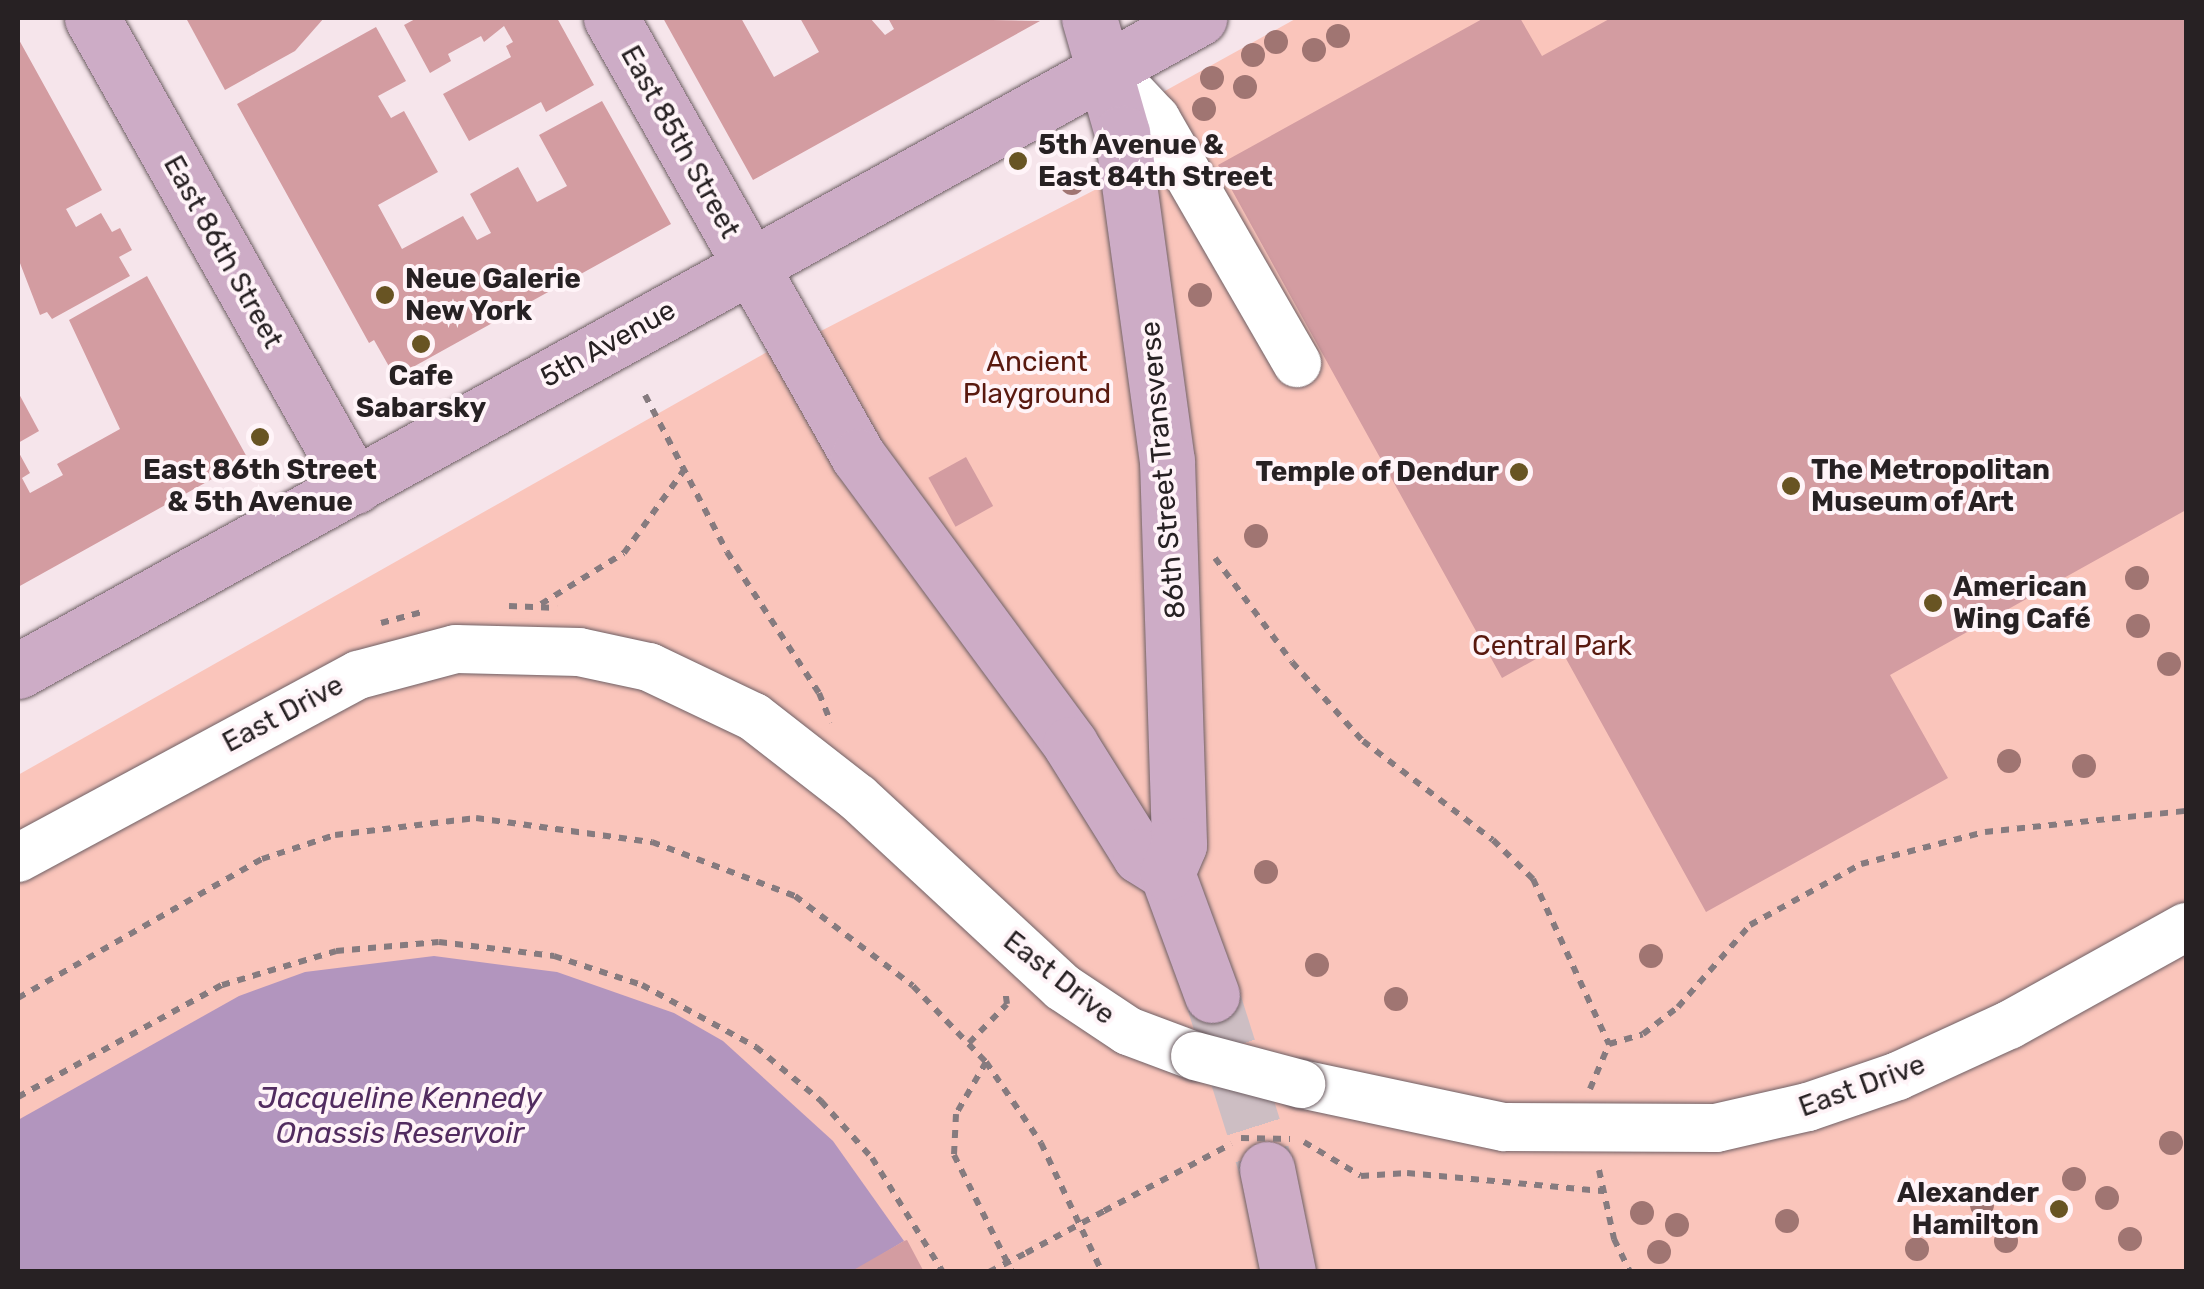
<!DOCTYPE html>
<meta charset="utf-8">
<style>
body{margin:0}
#map{position:relative;width:2204px;height:1289px;overflow:hidden;background:#f6e5eb;font-family:Rubik,sans-serif}
div>[style]{position:absolute}
[style*='--x']{left:calc(var(--x)*1px);top:calc(var(--y)*1px);width:calc(var(--w)*1px);rotate:calc(var(--a)*1deg)}
.green>*{inset:0;background:#fac5bb}
.water>*{inset:0;background:#b295be}
.building>*{inset:0;background:#d39ca1;transform-origin:0 0}
.major-tunnel>*{height:55px;margin-top:-27.5px;transform-origin:0;background:repeating-linear-gradient(90deg,#cdbec3 0 55px,transparent 0 83px)}
.path>*{height:6px;margin-top:-3px;transform-origin:0;background:repeating-linear-gradient(90deg,#867b7f 0 8px,transparent 0 16px)}
.roads{filter:drop-shadow(0 0 2px #6e5f64) drop-shadow(0 0 2px #6e5f64)}
.minor>*{height:48px;margin:-24px;padding:0 24px;transform-origin:24px;border-radius:24px;background:#fff}
.major>*{height:55px;margin:-27.5px;padding:0 27.5px;transform-origin:27.5px;border-radius:27.5px;background:#cdacc6}
.path-bridge>*{height:6px;margin-top:-3px;transform-origin:0;background:repeating-linear-gradient(90deg,#867b7f 0 8px,transparent 0 16px)}
.bridges{filter:drop-shadow(0 0 2px #6e5f64) drop-shadow(0 0 2px #6e5f64)}
.minor-bridge>*{height:48px;margin:-24px;padding:0 24px;transform-origin:24px;border-radius:24px;background:#fff}
.trees>*{width:24px;height:24px;margin:-12px;border-radius:50%;background:#a07572}
.dots>*{width:28px;height:28px;translate:-50% -50%;box-sizing:border-box;border:5px solid #fff4f8;border-radius:50%}
span{translate:-50% -50%;white-space:nowrap;text-align:center;line-height:1.15;-webkit-text-stroke:8px #fff4f8;paint-order:stroke}
.street-label{font-size:28px;color:#272123}
.poi-label{font-size:28px;color:#272123;font-weight:700}
.left{translate:0 -50%;text-align:left}
.right{translate:-100% -50%;text-align:right}
.park-label{font-size:28px;color:#59190f}
.water-label{font-size:30px;color:#522c60;font-style:italic}
.frame{position:absolute;inset:0;border:20px solid #272123;pointer-events:none}
</style>
<div id="map">
<div class="green">
<i style="clip-path:polygon(1297px 18px,2186px 18px,2186px 1271px,18px 1271px,18px 775px,767px 352px,819px 332px,1147px 163px,1136px 107px)"></i>
</div>
<div class="water">
<i style="clip-path:polygon(434px 956px,557px 972px,674px 1013px,723px 1041px,833px 1141px,904px 1241px,853px 1272px,18px 1271px,18px 1120px,239px 996px,305px 972px)"></i>
</div>
<div class="building">
<i style="clip-path:polygon(186px 18px,324px 18px,295px 51px,225px 90px)"></i>
<i style="clip-path:polygon(417px 18px,557px 18px,594px 85px,546px 112px,541px 102px,469px 141px,443px 94px,511px 57px,506px 46px,513px 42px,504px 26px,484px 42px,481px 36px,448px 54px,451px 61px,430px 73px,404px 25px)"></i>
<i style="clip-path:polygon(663px 18px,741px 18px,774px 77px,819px 52px,800px 18px,870px 18px,885px 35px,894px 29px,888px 18px,1040px 21px,753px 180px)"></i>
<i style="clip-path:polygon(1484px 18px,1520px 18px,1542px 56px,1611px 18px,2186px 18px,2186px 510px,1890px 675px,1948px 778px,1706px 912px,1559px 646px,1502px 678px,1218px 165px)"></i>
<i style="clip-path:polygon(376px 27px,406px 81px,378px 96px,391px 118px,404px 111px,438px 172px,378px 205px,402px 249px,463px 216px,477px 240px,491px 233px,470px 194px,518px 167px,537px 202px,567px 186px,539px 135px,602px 101px,671px 224px,395px 377px,374px 340px,369px 343px,237px 104px)"></i>
<i style="clip-path:polygon(18px 38px,102px 190px,66px 209px,76px 227px,101px 213px,112px 232px,120px 228px,132px 250px,119px 257px,130px 276px,52px 319px,47px 312px,40px 315px,18px 258px)"></i>
<i style="clip-path:polygon(147px 276px,248px 459px,18px 587px,18px 451px,30px 473px,22px 478px,30px 493px,63px 475px,57px 464px,120px 429px,69px 320px)"></i>
<i style="clip-path:polygon(18px 392px,39px 431px,18px 443px)"></i>
<i style="left:966px;top:457px;width:56px;height:43px;rotate:61deg"></i>
<i style="clip-path:polygon(907px 1240px,924px 1272px,850px 1272px,904px 1241px)"></i>
</div>
<div class="major-tunnel">
<i style="--x:1212;--y:995;--w:182;--a:72.5"></i>
</div>
<div class="path">
<i style="--x:645;--y:395;--w:177;--a:62.4"></i>
<i style="--x:727;--y:552;--w:168;--a:56.9"></i>
<i style="--x:819;--y:693;--w:32;--a:68"></i>
<i style="--x:1215;--y:558;--w:129;--a:53.5"></i>
<i style="--x:1292;--y:662;--w:106;--a:48.1"></i>
<i style="--x:1363;--y:741;--w:163;--a:37.3"></i>
<i style="--x:1493;--y:840;--w:56;--a:44.3"></i>
<i style="--x:1533;--y:879;--w:182;--a:65.3"></i>
<i style="--x:1609;--y:1044;--w:35;--a:-16"></i>
<i style="--x:1643;--y:1034;--w:44;--a:-37.6"></i>
<i style="--x:1678;--y:1007;--w:109;--a:-48.7"></i>
<i style="--x:1750;--y:925;--w:127;--a:-28.8"></i>
<i style="--x:1861;--y:864;--w:128;--a:-14.5"></i>
<i style="--x:1985;--y:832;--w:202;--a:-6"></i>
<i style="--x:541;--y:604;--w:97;--a:-31.6"></i>
<i style="--x:624;--y:553;--w:102;--a:-54.1"></i>
<i style="--x:509;--y:606;--w:48;--a:2.4"></i>
<i style="--x:381;--y:623;--w:42;--a:-15"></i>
<i style="--x:18;--y:998;--w:281;--a:-29.7"></i>
<i style="--x:262;--y:859;--w:77;--a:-18.2"></i>
<i style="--x:335;--y:835;--w:142;--a:-6.9"></i>
<i style="--x:476;--y:818;--w:178;--a:7.8"></i>
<i style="--x:652;--y:842;--w:153;--a:20.7"></i>
<i style="--x:795;--y:896;--w:148;--a:37.3"></i>
<i style="--x:913;--y:986;--w:105;--a:46.2"></i>
<i style="--x:986;--y:1062;--w:98;--a:55.8"></i>
<i style="--x:1041;--y:1143;--w:143;--a:64.7"></i>
<i style="--x:969;--y:1043;--w:54;--a:-45.7"></i>
<i style="--x:1007;--y:1004;--w:14;--a:-98"></i>
<i style="--x:986;--y:1062;--w:60;--a:120"></i>
<i style="--x:956;--y:1114;--w:41;--a:92.8"></i>
<i style="--x:954;--y:1155;--w:131;--a:63.6"></i>
<i style="--x:1590;--y:1089;--w:49;--a:-67.1"></i>
<i style="--x:18;--y:1097;--w:233;--a:-28.8"></i>
<i style="--x:222;--y:985;--w:119;--a:-16.6"></i>
<i style="--x:336;--y:951;--w:103;--a:-5"></i>
<i style="--x:439;--y:942;--w:116;--a:6.9"></i>
<i style="--x:554;--y:956;--w:93;--a:18.2"></i>
<i style="--x:642;--y:985;--w:130;--a:28.5"></i>
<i style="--x:756;--y:1047;--w:85;--a:39.7"></i>
<i style="--x:821;--y:1101;--w:76;--a:48.2"></i>
<i style="--x:872;--y:1158;--w:134;--a:58.1"></i>
<i style="--x:1304;--y:1142;--w:66;--a:30.8"></i>
<i style="--x:1361;--y:1176;--w:46;--a:-3.7"></i>
<i style="--x:1407;--y:1173;--w:195;--a:5.3"></i>
<i style="--x:1599;--y:1170;--w:71;--a:77.7"></i>
<i style="--x:1614;--y:1239;--w:37;--a:64"></i>
<i style="--x:1104;--y:1211;--w:144;--a:-27.8"></i>
<i style="--x:989;--y:1272;--w:42;--a:-27.2"></i>
</div>
<div class="roads">
<div class="minor">
<i style="--x:1108;--y:68;--w:70;--a:46.7"></i>
<i style="--x:1156;--y:119;--w:282;--a:60"></i>
<i style="--x:18;--y:858;--w:386;--a:-28.3"></i>
<i style="--x:358;--y:675;--w:101;--a:-14.9"></i>
<i style="--x:456;--y:649;--w:123;--a:1.4"></i>
<i style="--x:579;--y:652;--w:72;--a:12.1"></i>
<i style="--x:649;--y:667;--w:116;--a:25.5"></i>
<i style="--x:754;--y:717;--w:132;--a:37.9"></i>
<i style="--x:858;--y:798;--w:278;--a:42.8"></i>
<i style="--x:1062;--y:987;--w:79;--a:33.7"></i>
<i style="--x:1128;--y:1031;--w:72;--a:20.5"></i>
<i style="--x:1301;--y:1084;--w:208;--a:12"></i>
<i style="--x:1504;--y:1127;--w:212;--a:0.3"></i>
<i style="--x:1716;--y:1128;--w:94;--a:-12.9"></i>
<i style="--x:1808;--y:1107;--w:95;--a:-19"></i>
<i style="--x:1898;--y:1076;--w:122;--a:-24.7"></i>
<i style="--x:2009;--y:1025;--w:202;--a:-29"></i>
</div>
<div class="major">
<i style="--x:92;--y:18;--w:537;--a:60.67"></i>
<i style="--x:611;--y:18;--w:503;--a:60.58"></i>
<i style="--x:858;--y:456;--w:358;--a:53.6"></i>
<i style="--x:1070;--y:744;--w:132;--a:58"></i>
<i style="--x:1140;--y:856;--w:32;--a:32"></i>
<i style="--x:1167;--y:873;--w:130;--a:69.8"></i>
<i style="--x:1089;--y:18;--w:120;--a:74"></i>
<i style="--x:1122;--y:133;--w:330;--a:82.2"></i>
<i style="--x:1167;--y:460;--w:385;--a:88.2"></i>
<i style="--x:1179;--y:845;--w:30;--a:113"></i>
<i style="--x:18;--y:671;--w:1350;--a:-28.94"></i>
<i style="--x:1267;--y:1169;--w:105;--a:78.5"></i>
</div>
</div>
<div class="path-bridge">
<i style="--x:1241;--y:1138;--w:49;--a:1.2"></i>
<i style="--x:1026;--y:1253;--w:89;--a:-28.3"></i>
</div>
<div class="bridges">
<div class="minor-bridge">
<i style="--x:1195;--y:1056;--w:110;--a:14.8"></i>
</div>
</div>
<div class="trees">
<i style="left:1338px;top:36px"></i>
<i style="left:1276px;top:42px"></i>
<i style="left:1314px;top:50px"></i>
<i style="left:1253px;top:55px"></i>
<i style="left:1212px;top:78px"></i>
<i style="left:1245px;top:87px"></i>
<i style="left:1204px;top:109px"></i>
<i style="left:1072px;top:183px"></i>
<i style="left:1200px;top:295px"></i>
<i style="left:1256px;top:536px"></i>
<i style="left:2137px;top:578px"></i>
<i style="left:2138px;top:626px"></i>
<i style="left:2169px;top:664px"></i>
<i style="left:2009px;top:761px"></i>
<i style="left:2084px;top:766px"></i>
<i style="left:1266px;top:872px"></i>
<i style="left:1651px;top:956px"></i>
<i style="left:1317px;top:965px"></i>
<i style="left:1396px;top:999px"></i>
<i style="left:2171px;top:1143px"></i>
<i style="left:2074px;top:1179px"></i>
<i style="left:2107px;top:1198px"></i>
<i style="left:1982px;top:1205px"></i>
<i style="left:1642px;top:1213px"></i>
<i style="left:1787px;top:1221px"></i>
<i style="left:1677px;top:1225px"></i>
<i style="left:2130px;top:1239px"></i>
<i style="left:2006px;top:1241px"></i>
<i style="left:1917px;top:1249px"></i>
<i style="left:1659px;top:1252px"></i>
</div>
<div class="dots">
<i style="left:1018px;top:161px;background:#685423"></i>
<i style="left:385px;top:295px;background:#685423"></i>
<i style="left:421px;top:344px;background:#685423"></i>
<i style="left:260px;top:437px;background:#685423"></i>
<i style="left:1519px;top:472px;background:#685423"></i>
<i style="left:1791px;top:486px;background:#685423"></i>
<i style="left:1933px;top:603px;background:#685423"></i>
<i style="left:2059px;top:1209px;background:#685423"></i>
</div>
<div class="street-label">
<span style="left:680px;top:142px;rotate:61deg">East 85th Street</span>
<span style="left:223px;top:252px;rotate:61deg">East 86th Street</span>
<span style="left:608px;top:344px;rotate:-29deg">5th Avenue</span>
<span style="left:1163px;top:470px;rotate:-95deg">86th Street Transverse</span>
<span style="left:283px;top:714px;rotate:-28deg">East Drive</span>
<span style="left:1059px;top:978px;rotate:38deg">East Drive</span>
<span style="left:1862px;top:1086px;rotate:-20deg">East Drive</span>
</div>
<div class="poi-label">
<span class="left" style="left:1038px;top:161px">5th Avenue &amp;<br>East 84th Street</span>
<span class="left" style="left:405px;top:295px">Neue Galerie<br>New York</span>
<span style="left:421px;top:392px">Cafe<br>Sabarsky</span>
<span style="left:260px;top:486px">East 86th Street<br>&amp; 5th Avenue</span>
<span class="left" style="left:1811px;top:486px">The Metropolitan<br>Museum of Art</span>
<span class="right" style="left:1499px;top:472px">Temple of Dendur</span>
<span class="left" style="left:1953px;top:603px">American<br>Wing Café</span>
<span class="right" style="left:2039px;top:1209px">Alexander<br>Hamilton</span>
</div>
<div class="park-label">
<span style="left:1037px;top:378px">Ancient<br>Playground</span>
<span style="left:1552px;top:646px">Central Park</span>
</div>
<div class="water-label">
<span style="left:400px;top:1115px">Jacqueline Kennedy<br>Onassis Reservoir</span>
</div>
<div class="frame"></div>
</div>
